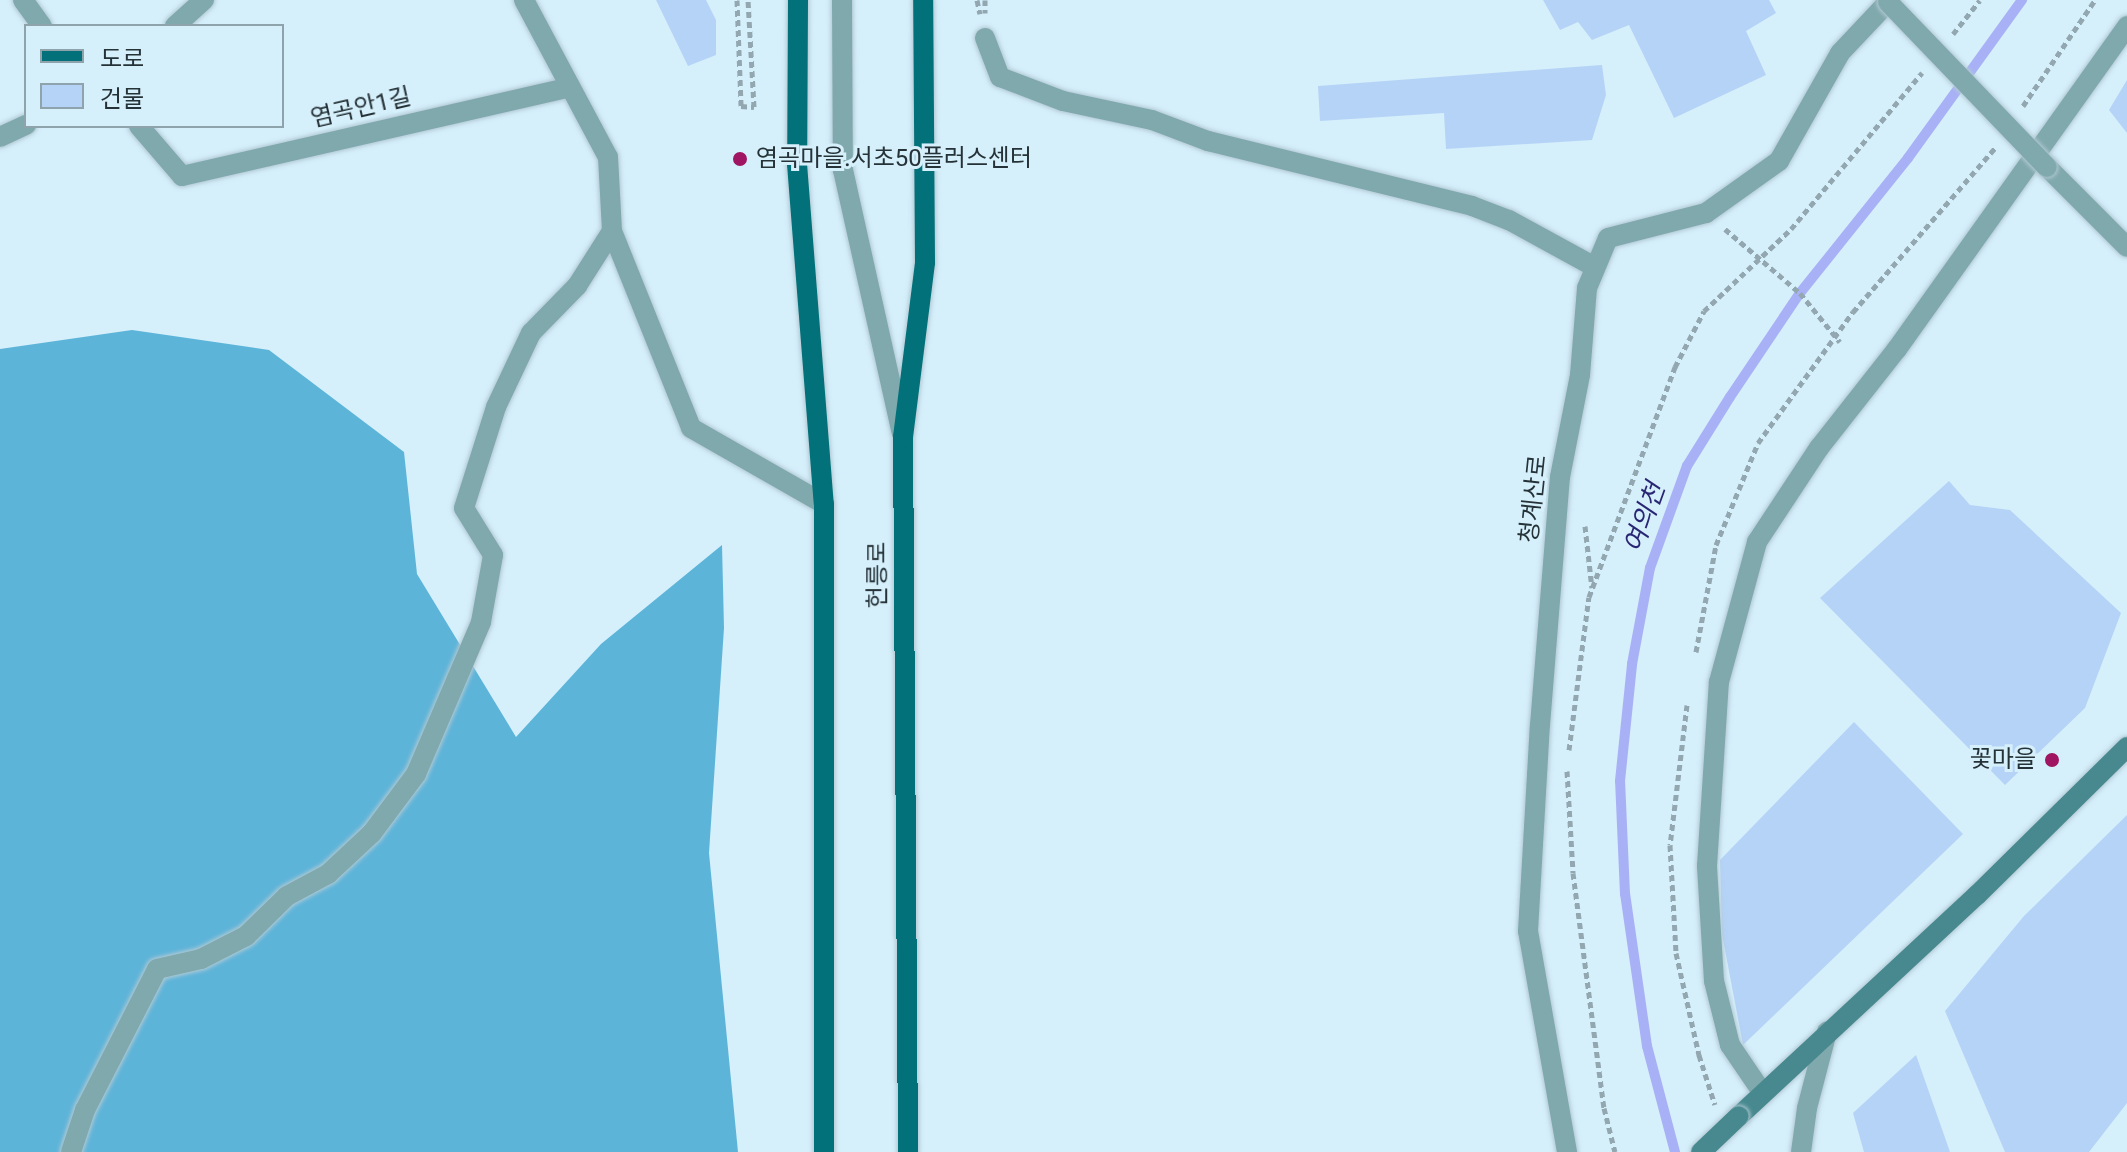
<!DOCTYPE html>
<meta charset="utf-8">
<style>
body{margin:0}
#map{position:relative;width:2127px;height:1152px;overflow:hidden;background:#d5effb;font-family:Roboto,"Noto Sans KR",sans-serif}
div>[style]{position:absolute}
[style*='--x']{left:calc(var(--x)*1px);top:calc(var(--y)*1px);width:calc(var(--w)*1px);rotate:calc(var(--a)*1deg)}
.forest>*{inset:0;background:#5db4d9}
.stream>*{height:10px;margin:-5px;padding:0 5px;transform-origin:5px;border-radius:5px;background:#a8b1f6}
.building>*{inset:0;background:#b5d3f7}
.path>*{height:5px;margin-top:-2.5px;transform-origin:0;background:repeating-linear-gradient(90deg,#92a7b0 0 6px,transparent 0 10px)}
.roads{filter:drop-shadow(0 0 2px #b2c9d4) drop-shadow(0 0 2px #b2c9d4)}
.lane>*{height:20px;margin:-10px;padding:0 10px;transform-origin:10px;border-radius:10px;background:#80a9ad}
.street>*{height:20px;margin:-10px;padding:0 10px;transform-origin:10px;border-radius:10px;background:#80a9ad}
.secondary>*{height:20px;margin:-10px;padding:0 10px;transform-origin:10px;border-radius:10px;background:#47898f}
.primary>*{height:20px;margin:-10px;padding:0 10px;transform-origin:10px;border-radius:10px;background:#037179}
.bridges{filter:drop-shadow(0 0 2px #b2c9d4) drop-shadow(0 0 2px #b2c9d4)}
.street-bridge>*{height:20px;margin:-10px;padding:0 10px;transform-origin:10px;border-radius:10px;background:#80a9ad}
.secondary-bridge>*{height:20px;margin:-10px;padding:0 10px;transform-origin:10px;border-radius:10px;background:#47898f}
.dots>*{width:22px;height:22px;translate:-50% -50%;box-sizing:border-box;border:4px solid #d5effb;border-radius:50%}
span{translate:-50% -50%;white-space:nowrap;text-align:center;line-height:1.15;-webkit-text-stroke:6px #d5effb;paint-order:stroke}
.street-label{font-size:24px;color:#253237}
.poi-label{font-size:24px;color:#253237}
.left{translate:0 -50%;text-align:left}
.right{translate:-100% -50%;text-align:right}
.water-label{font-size:26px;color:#292674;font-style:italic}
.legend{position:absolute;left:24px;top:24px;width:260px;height:104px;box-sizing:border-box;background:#d5effb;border:2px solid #8fa3ad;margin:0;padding:10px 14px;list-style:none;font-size:24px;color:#253237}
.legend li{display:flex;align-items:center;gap:16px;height:40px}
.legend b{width:40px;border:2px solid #8fa3ad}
</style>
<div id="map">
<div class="forest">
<i style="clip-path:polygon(132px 330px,269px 350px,404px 452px,417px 574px,516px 737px,601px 644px,722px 545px,724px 628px,709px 853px,738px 1152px,0 1152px,0 349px)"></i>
</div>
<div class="stream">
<i style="--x:1675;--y:1152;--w:110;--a:-104.8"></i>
<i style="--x:1647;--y:1046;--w:154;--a:-98.2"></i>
<i style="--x:1625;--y:894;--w:113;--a:-92.5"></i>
<i style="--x:1620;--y:781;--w:118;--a:-84.1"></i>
<i style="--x:1632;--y:664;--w:98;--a:-79.4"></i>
<i style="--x:1650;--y:568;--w:109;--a:-70.1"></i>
<i style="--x:1687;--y:466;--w:81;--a:-58.1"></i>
<i style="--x:1730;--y:397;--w:125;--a:-56.1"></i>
<i style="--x:1800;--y:293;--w:173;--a:-51.3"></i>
<i style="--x:1908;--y:158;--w:195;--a:-54.2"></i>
</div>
<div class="building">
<i style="clip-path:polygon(656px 0,706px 0,716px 20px,716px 55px,688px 66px)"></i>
<i style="clip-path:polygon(1543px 0,1769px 0,1776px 13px,1746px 31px,1766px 75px,1674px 118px,1629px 25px,1592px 40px,1578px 22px,1560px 30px)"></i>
<i style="clip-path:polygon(1602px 65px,1606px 95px,1592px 140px,1446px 149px,1444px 113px,1320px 121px,1318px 86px)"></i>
<i style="clip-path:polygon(2127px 80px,2127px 133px,2109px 110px)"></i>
<i style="clip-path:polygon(1949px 481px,1970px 505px,2010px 510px,2121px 613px,2085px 708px,2005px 785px,1820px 598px)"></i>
<i style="clip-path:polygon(1854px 722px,1963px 834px,1743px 1045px,1722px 934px,1720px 860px)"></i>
<i style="clip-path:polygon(2127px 815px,2127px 1103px,2089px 1152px,2005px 1152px,1945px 1011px,2024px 916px)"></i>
<i style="clip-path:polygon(1916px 1055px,1950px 1152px,1864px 1152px,1853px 1113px)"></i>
</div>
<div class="path">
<i style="--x:737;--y:0;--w:106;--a:87.8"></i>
<i style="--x:741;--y:106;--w:13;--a:4"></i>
<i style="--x:754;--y:107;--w:107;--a:-93.2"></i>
<i style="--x:977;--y:0;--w:14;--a:78"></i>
<i style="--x:985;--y:0;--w:13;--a:90"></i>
<i style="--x:1953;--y:34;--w:43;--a:-51.5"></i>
<i style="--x:2023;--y:106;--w:128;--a:-55.8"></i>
<i style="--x:1725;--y:229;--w:99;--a:40.5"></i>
<i style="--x:1800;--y:293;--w:63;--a:50.8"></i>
<i style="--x:1585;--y:526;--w:62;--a:83.6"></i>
<i style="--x:1696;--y:652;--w:109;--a:-79.4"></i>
<i style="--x:1716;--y:545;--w:110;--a:-67.6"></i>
<i style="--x:1758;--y:443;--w:162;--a:-54.1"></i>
<i style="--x:1853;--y:312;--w:217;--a:-49.1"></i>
<i style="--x:1687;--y:705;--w:141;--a:96.9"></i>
<i style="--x:1670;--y:845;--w:108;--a:86.8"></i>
<i style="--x:1676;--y:953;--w:105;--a:77.3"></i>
<i style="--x:1699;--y:1055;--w:52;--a:72.3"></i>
<i style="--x:1569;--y:750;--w:154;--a:-82.6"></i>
<i style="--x:1589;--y:597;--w:246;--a:-69.5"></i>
<i style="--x:1675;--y:367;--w:63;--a:-62.6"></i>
<i style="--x:1704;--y:311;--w:120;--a:-43.3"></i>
<i style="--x:1791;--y:229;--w:204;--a:-50"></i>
<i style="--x:1567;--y:771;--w:102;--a:86.6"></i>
<i style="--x:1573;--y:873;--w:237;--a:82.5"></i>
<i style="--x:1604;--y:1108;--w:45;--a:76"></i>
</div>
<div class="roads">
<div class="lane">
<i style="--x:842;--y:0;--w:170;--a:89.7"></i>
<i style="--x:843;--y:170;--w:270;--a:77.4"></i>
<i style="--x:1567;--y:1152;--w:224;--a:-100"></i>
<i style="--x:1528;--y:931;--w:206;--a:-86.7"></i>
<i style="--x:1540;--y:725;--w:249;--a:-85.4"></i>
<i style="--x:1560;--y:477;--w:104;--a:-78.9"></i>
<i style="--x:1580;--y:375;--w:87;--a:-85.4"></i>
<i style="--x:1587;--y:288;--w:54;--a:-67.2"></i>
<i style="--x:1608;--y:238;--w:101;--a:-14.3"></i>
<i style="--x:1801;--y:1152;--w:44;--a:-82.2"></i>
<i style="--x:1807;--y:1108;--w:79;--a:-75.3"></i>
</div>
<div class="street">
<i style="--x:23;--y:0;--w:32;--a:54"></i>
<i style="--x:524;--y:0;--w:178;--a:61.9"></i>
<i style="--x:608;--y:157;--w:74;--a:86.9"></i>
<i style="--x:612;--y:231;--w:212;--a:68.1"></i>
<i style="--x:691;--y:428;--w:153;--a:29.7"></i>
<i style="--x:175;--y:26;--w:39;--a:-42"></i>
<i style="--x:985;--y:38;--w:42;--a:69"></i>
<i style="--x:1000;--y:77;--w:67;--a:20.9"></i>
<i style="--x:1063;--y:101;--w:91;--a:12.1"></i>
<i style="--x:1152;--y:120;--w:60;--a:20.6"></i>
<i style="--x:1208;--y:141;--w:272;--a:13.8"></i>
<i style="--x:1472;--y:206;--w:40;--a:21"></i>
<i style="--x:1509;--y:220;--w:98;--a:28.7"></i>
<i style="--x:139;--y:126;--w:66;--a:49.3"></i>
<i style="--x:182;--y:176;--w:398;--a:-12.9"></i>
<i style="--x:0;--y:137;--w:29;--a:-25"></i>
<i style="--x:2047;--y:167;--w:113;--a:45"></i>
<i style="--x:1706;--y:213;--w:90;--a:-35.5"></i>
<i style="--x:1779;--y:161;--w:124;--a:-60.5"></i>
<i style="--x:1840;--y:53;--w:70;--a:-46.7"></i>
<i style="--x:1888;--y:2;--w:3;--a:-135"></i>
<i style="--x:1762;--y:1092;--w:57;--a:-124.2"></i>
<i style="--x:1730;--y:1045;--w:66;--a:-104"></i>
<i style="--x:1714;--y:981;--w:115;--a:-93.5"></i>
<i style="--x:1707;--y:866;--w:184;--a:-86.3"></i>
<i style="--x:1719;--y:682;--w:145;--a:-74.8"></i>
<i style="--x:1757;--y:542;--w:113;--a:-56.6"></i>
<i style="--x:1819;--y:448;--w:126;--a:-51.8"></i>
<i style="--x:1897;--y:349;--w:397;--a:-54.5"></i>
<i style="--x:71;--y:1152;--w:44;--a:-71.6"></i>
<i style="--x:85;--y:1110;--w:158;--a:-62.9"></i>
<i style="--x:157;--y:969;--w:45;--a:-12.8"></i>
<i style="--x:201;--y:959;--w:51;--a:-27.1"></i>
<i style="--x:246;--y:936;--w:57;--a:-44.3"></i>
<i style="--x:287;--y:896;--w:47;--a:-28.2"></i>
<i style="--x:328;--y:874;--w:60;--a:-43"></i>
<i style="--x:372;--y:833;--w:74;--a:-53.3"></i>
<i style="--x:416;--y:774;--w:165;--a:-66.8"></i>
<i style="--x:481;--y:622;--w:68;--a:-79.8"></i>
<i style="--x:493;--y:555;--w:55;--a:-121.7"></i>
<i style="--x:464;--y:508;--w:106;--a:-72.4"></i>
<i style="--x:496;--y:407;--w:82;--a:-64.7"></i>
<i style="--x:531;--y:333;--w:66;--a:-45.6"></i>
<i style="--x:577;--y:286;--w:65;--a:-57.5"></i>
</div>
<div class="secondary">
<i style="--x:1739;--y:1116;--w:325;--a:-42.9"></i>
<i style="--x:1977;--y:895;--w:211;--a:-44.6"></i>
</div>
<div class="primary">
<i style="--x:798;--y:0;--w:164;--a:90.3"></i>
<i style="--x:797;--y:164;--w:341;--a:85.5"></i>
<i style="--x:824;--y:504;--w:648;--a:90"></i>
<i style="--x:908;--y:1152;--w:715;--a:-90.4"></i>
<i style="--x:903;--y:437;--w:176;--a:-82.8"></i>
<i style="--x:925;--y:262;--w:262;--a:-90.4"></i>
</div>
</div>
<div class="bridges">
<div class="street-bridge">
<i style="--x:1888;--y:2;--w:229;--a:46.1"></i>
</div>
<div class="secondary-bridge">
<i style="--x:1701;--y:1152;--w:52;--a:-43.5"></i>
</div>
</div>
<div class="dots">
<i style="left:740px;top:159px;background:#9f1562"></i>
<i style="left:2052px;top:760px;background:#9f1562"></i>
</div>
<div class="street-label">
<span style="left:361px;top:108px;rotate:-13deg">염곡안1길</span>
<span style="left:1534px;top:499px;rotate:-84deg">청계산로</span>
<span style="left:878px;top:575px;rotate:-90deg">헌릉로</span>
</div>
<div class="poi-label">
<span class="left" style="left:756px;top:159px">염곡마을.서초50플러스센터</span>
<span class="right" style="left:2036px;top:760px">꽃마을</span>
</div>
<div class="water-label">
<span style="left:1645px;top:518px;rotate:-70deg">여의천</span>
</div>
<ul class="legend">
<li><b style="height:10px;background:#037179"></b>도로</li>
<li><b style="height:22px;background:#b5d3f7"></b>건물</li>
</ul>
</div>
